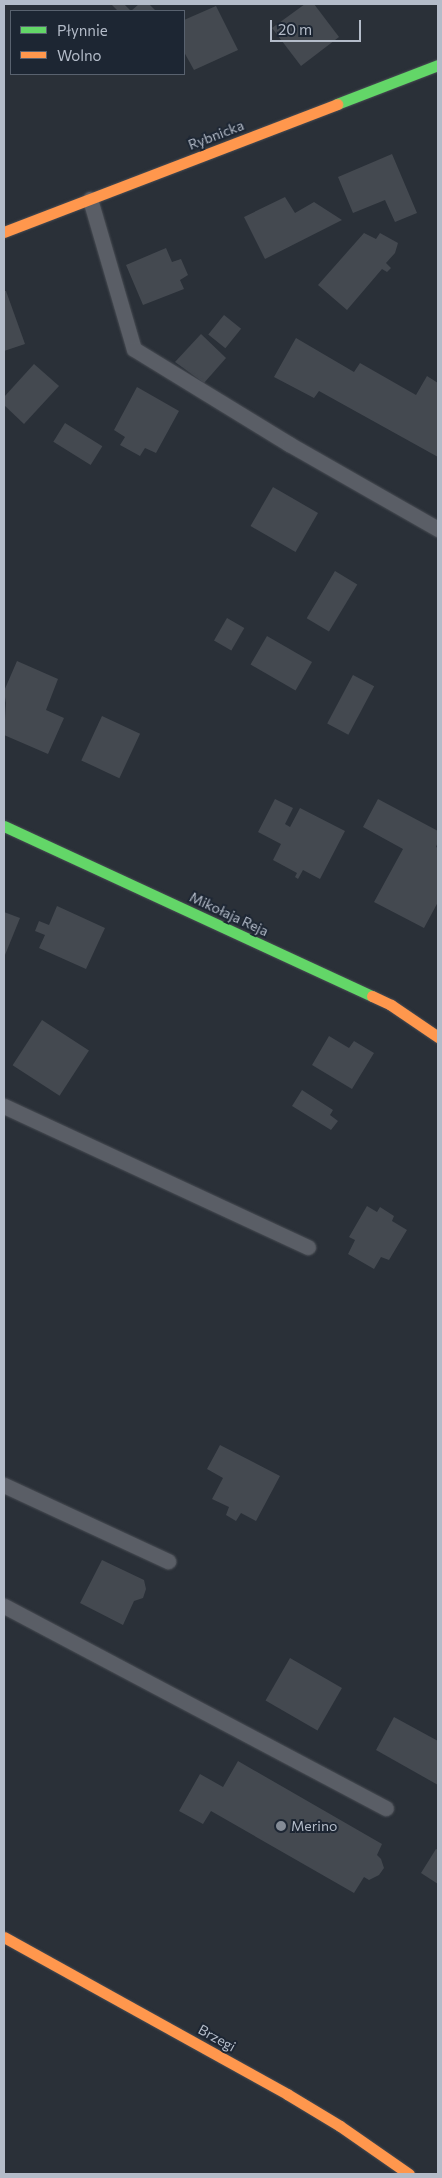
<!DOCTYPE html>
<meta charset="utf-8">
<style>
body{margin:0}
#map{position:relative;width:442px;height:2178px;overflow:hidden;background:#2a3038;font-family:Commissioner,sans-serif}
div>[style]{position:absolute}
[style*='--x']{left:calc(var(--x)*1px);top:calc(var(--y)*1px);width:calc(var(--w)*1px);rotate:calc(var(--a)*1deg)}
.building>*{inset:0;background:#444950;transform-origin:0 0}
.roads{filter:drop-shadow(0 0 1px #484c53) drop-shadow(0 0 1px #484c53)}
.lane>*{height:15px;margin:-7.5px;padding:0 7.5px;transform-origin:7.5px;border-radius:7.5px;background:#5a5e66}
.fast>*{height:11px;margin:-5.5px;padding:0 5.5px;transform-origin:5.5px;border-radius:5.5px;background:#63d668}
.slow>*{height:11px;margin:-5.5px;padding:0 5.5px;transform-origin:5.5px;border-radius:5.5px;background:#ff974d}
.dots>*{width:14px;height:14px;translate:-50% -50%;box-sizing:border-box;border:2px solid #1d2633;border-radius:50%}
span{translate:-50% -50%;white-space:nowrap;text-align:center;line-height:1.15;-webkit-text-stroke:4px #1d2633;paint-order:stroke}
.street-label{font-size:14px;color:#b4bcc9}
.poi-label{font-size:14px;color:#b4bcc9}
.left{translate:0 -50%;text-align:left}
.frame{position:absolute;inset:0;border:5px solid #b4bcc9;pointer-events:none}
.legend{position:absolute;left:10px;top:10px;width:175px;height:65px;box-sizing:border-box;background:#1d2633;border:1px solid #59626f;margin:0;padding:6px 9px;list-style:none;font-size:15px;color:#b4bcc9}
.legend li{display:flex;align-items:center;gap:10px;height:25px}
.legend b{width:25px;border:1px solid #59626f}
.scale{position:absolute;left:270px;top:20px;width:91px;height:22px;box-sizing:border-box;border:2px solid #b4bcc9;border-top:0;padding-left:6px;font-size:15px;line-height:18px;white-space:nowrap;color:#b4bcc9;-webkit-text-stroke:4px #1d2633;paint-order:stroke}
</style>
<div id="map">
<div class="building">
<i style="clip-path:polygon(111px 4px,124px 4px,131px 11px,139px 4px,149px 4px,156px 11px,118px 11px)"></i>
<i style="clip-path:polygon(305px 4px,314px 4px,339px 37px,301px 66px,272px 28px)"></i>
<i style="clip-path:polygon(216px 6px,238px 50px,194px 70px,184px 52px,184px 20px)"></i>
<i style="clip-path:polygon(392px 154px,417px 213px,395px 222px,385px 200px,353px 213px,338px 177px)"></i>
<i style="clip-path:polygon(285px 197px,295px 213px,314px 202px,342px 220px,265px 259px,244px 217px)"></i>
<i style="clip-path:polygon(364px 233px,376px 239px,380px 233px,398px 243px,395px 253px,386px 263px,391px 268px,387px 272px,382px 269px,347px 310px,318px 285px)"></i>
<i style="clip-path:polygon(166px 248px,172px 262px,181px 259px,188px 275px,180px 280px,184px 289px,143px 305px,126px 265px)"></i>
<i style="clip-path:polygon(4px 291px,6px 291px,25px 344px,4px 351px)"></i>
<i style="left:224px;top:315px;width:22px;height:25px;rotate:39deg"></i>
<i style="clip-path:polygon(201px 334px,226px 358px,204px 383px,175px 362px)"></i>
<i style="clip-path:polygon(296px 338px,354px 372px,360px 363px,416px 395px,427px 376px,438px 383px,438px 457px,319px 391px,314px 398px,274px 377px)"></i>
<i style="clip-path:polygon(34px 364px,59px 386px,24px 424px,4px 405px,4px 397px)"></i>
<i style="clip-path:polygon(137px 387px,179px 411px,156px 453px,145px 448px,140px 456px,120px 445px,125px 437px,114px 430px)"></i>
<i style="left:65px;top:423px;width:44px;height:22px;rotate:32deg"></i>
<i style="left:273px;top:487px;width:52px;height:45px;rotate:30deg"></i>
<i style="left:335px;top:571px;width:26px;height:55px;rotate:31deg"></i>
<i style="left:227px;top:618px;width:20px;height:26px;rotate:30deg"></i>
<i style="left:267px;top:636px;width:52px;height:33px;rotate:30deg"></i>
<i style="clip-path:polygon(17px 661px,58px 679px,46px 710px,64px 718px,48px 754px,4px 735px,6px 703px,4px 691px)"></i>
<i style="left:353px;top:675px;width:24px;height:55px;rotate:28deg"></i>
<i style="left:102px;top:716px;width:42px;height:49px;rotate:25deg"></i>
<i style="clip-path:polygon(275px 799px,293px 808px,285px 824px,290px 827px,300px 808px,345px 831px,320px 879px,303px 870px,298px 879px,295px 877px,297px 873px,273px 860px,281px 844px,258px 832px)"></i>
<i style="clip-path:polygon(378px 799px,438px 831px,438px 842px,436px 847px,438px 848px,438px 902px,424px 928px,374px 902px,403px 849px,363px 827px)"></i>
<i style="clip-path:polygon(57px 906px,105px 928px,86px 969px,39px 948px,45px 935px,35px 931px,39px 921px,49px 925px)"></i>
<i style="clip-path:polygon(4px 912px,20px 918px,5px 955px,4px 955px)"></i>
<i style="left:42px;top:1020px;width:56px;height:54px;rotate:33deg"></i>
<i style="clip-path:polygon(329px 1036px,349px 1048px,354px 1041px,374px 1053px,352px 1089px,312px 1065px)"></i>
<i style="clip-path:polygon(302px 1090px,333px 1110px,330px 1115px,338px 1121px,331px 1130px,292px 1106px)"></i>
<i style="clip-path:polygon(367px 1206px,377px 1212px,380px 1207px,394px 1216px,392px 1221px,407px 1230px,389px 1260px,381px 1257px,374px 1269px,348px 1254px,355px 1240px,349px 1237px)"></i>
<i style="clip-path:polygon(220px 1445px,280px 1476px,256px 1521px,241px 1513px,236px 1521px,226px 1515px,229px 1507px,212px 1499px,223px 1478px,207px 1469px)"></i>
<i style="clip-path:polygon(102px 1560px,144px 1580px,146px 1589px,143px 1598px,134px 1601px,123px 1625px,80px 1603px)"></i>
<i style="left:290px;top:1658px;width:60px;height:49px;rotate:30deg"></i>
<i style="clip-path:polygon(394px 1717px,438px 1741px,438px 1785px,376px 1750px)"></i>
<i style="clip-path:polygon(238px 1761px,382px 1844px,377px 1855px,381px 1859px,384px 1868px,379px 1875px,369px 1880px,364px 1877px,354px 1893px,211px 1811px,203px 1824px,179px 1811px,200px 1774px,223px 1787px)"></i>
<i style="clip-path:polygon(436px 1849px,438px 1850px,438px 1884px,421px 1873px)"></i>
</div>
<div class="roads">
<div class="lane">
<i style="--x:90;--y:199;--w:156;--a:73.7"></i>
<i style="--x:134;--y:349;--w:182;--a:31.5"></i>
<i style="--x:289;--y:444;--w:172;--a:29.7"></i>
<i style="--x:4;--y:1106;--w:335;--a:24.9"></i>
<i style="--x:4;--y:1485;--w:181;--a:24.9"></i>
<i style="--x:4;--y:1606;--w:432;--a:27.9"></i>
</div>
<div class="fast">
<i style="--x:337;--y:104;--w:108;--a:-21.1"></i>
<i style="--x:4;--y:826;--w:405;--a:24.8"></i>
</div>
<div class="slow">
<i style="--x:4;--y:232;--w:357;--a:-21"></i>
<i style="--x:372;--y:996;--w:21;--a:25"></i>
<i style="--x:391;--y:1005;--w:57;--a:34.2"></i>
<i style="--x:4;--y:1937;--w:324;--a:29"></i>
<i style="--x:287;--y:2094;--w:62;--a:31.1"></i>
<i style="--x:340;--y:2126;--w:84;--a:34.8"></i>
</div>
</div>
<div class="dots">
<i style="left:281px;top:1826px;background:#848b96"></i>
</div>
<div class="street-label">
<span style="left:216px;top:135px;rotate:-21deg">Rybnicka</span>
<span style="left:229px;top:914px;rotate:25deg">Mikołaja Reja</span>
<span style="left:217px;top:2038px;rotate:29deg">Brzegi</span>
</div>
<div class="poi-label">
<span class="left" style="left:291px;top:1826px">Merino</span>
</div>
<div class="frame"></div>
<ul class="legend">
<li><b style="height:6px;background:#63d668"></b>Płynnie</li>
<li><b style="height:6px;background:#ff974d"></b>Wolno</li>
</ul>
<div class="scale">20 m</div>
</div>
